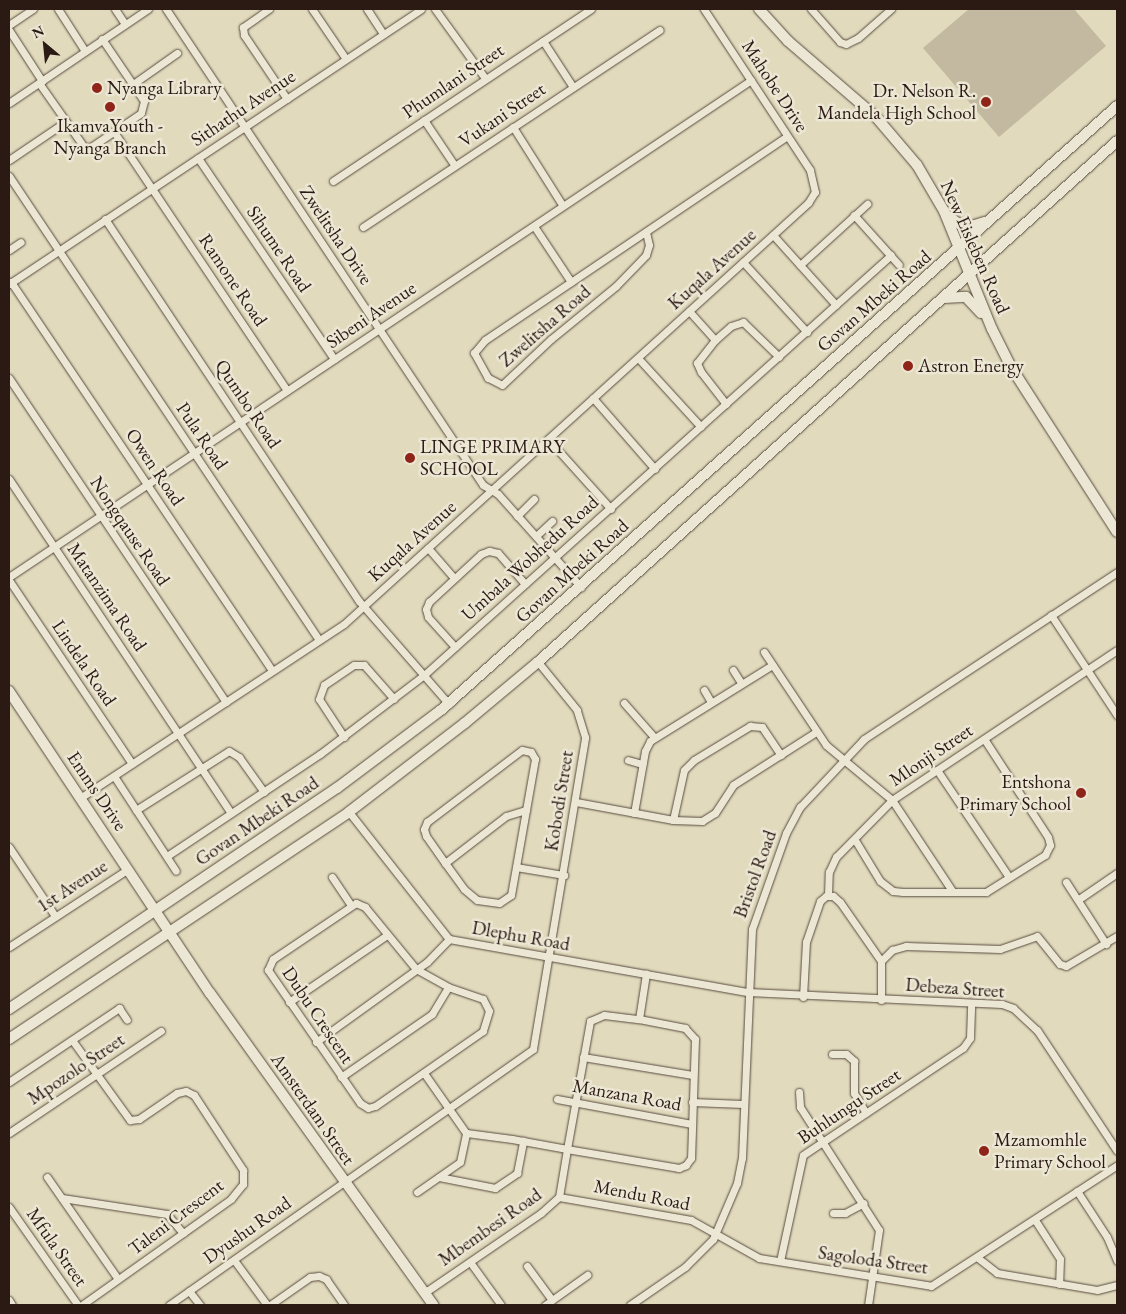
<!DOCTYPE html>
<style>
body{margin:0}
#map{position:relative;width:1126px;height:1314px;overflow:hidden;background:#e1dabd;font-family:"EB Garamond",serif}
div>[style]{position:absolute}
[style*='--x']{left:calc(var(--x)*1px);top:calc(var(--y)*1px);width:calc(var(--w)*1px);rotate:calc(var(--a)*1deg)}
.green>*{inset:0;background:#c2b9a0}
.roads{filter:drop-shadow(0 0 1px #584a3e) drop-shadow(0 0 1px #584a3e)}
.street>*{height:7px;margin:-3.5px;padding:0 3.5px;transform-origin:3.5px;border-radius:3.5px;background:#ece7d4}
.secondary>*{height:10px;margin:-5px;padding:0 5px;transform-origin:5px;border-radius:5px;background:#ece7d4}
.dots>*{width:14px;height:14px;translate:-50% -50%;box-sizing:border-box;border:2px solid #ece7d4;border-radius:50%}
span{translate:-50% -50%;white-space:nowrap;text-align:center;line-height:1.15;-webkit-text-stroke:5px #ece7d4;paint-order:stroke}
.street-label{font-size:19px;color:#2b1a14}
.poi-label{font-size:19px;color:#2b1a14}
.left{translate:0 -50%;text-align:left}
.right{translate:-100% -50%;text-align:right}
.frame{position:absolute;inset:0;border:10px solid #2b1a14;pointer-events:none}
.north{position:absolute;left:20px;top:20px;width:50px;height:50px;-webkit-text-stroke:4px #ece7d4;paint-order:stroke;rotate:332deg;font-size:14px;font-weight:700;line-height:20px;text-align:center;color:#2b1a14}
.north::after{content:'';display:block;margin:auto;width:18px;height:22px;background:#2b1a14;clip-path:polygon(50% 0,100% 100%,50% 72%,0 100%)}
</style>
<div id="map">
<div class="green">
<i style="clip-path:polygon(969px 9px,1074px 9px,1106px 46px,999px 137px,923px 48px)"></i>
</div>
<div class="roads">
<div class="street">
<i style="--x:58;--y:9;--w:50;--a:57.3"></i>
<i style="--x:115;--y:9;--w:18;--a:56"></i>
<i style="--x:166;--y:9;--w:572;--a:56.34"></i>
<i style="--x:483;--y:485;--w:17;--a:31"></i>
<i style="--x:498;--y:494;--w:125;--a:48.3"></i>
<i style="--x:269;--y:9;--w:32;--a:145"></i>
<i style="--x:243;--y:27;--w:8;--a:83"></i>
<i style="--x:244;--y:35;--w:77;--a:56.1"></i>
<i style="--x:312;--y:9;--w:60;--a:55.8"></i>
<i style="--x:367;--y:9;--w:30;--a:57"></i>
<i style="--x:435;--y:9;--w:85;--a:54.1"></i>
<i style="--x:811;--y:9;--w:44;--a:48.7"></i>
<i style="--x:840;--y:42;--w:6;--a:18"></i>
<i style="--x:846;--y:44;--w:13;--a:-27"></i>
<i style="--x:858;--y:38;--w:44;--a:-41.3"></i>
<i style="--x:9;--y:25;--w:29;--a:-34"></i>
<i style="--x:9;--y:30;--w:61;--a:57.1"></i>
<i style="--x:543;--y:41;--w:55;--a:56.9"></i>
<i style="--x:39;--y:83;--w:78;--a:54.9"></i>
<i style="--x:84;--y:147;--w:7;--a:0"></i>
<i style="--x:91;--y:147;--w:60;--a:-34.2"></i>
<i style="--x:141;--y:113;--w:12;--a:-76"></i>
<i style="--x:144;--y:101;--w:75;--a:-124.1"></i>
<i style="--x:133;--y:84;--w:54;--a:-35.2"></i>
<i style="--x:9;--y:103;--w:168;--a:-34.1"></i>
<i style="--x:424;--y:120;--w:55;--a:56"></i>
<i style="--x:513;--y:127;--w:93;--a:57.7"></i>
<i style="--x:114;--y:132;--w:311;--a:56.2"></i>
<i style="--x:198;--y:158;--w:243;--a:55.9"></i>
<i style="--x:9;--y:160;--w:68;--a:-34.2"></i>
<i style="--x:9;--y:176;--w:558;--a:56.25"></i>
<i style="--x:333;--y:181;--w:310;--a:-33.7"></i>
<i style="--x:854;--y:215;--w:67;--a:48"></i>
<i style="--x:105;--y:219;--w:459;--a:56.4"></i>
<i style="--x:359;--y:601;--w:137;--a:48.9"></i>
<i style="--x:534;--y:226;--w:67;--a:56.5"></i>
<i style="--x:363;--y:227;--w:356;--a:-33.6"></i>
<i style="--x:646;--y:232;--w:13;--a:77"></i>
<i style="--x:649;--y:245;--w:10;--a:107"></i>
<i style="--x:646;--y:255;--w:43;--a:134.1"></i>
<i style="--x:616;--y:286;--w:84;--a:140.8"></i>
<i style="--x:551;--y:339;--w:67;--a:136.8"></i>
<i style="--x:502;--y:385;--w:16;--a:-153"></i>
<i style="--x:488;--y:378;--w:29;--a:-119"></i>
<i style="--x:474;--y:353;--w:17;--a:-50"></i>
<i style="--x:485;--y:340;--w:364;--a:-34"></i>
<i style="--x:773;--y:235;--w:94;--a:48"></i>
<i style="--x:9;--y:250;--w:14;--a:-34"></i>
<i style="--x:743;--y:262;--w:95;--a:47.6"></i>
<i style="--x:800;--y:265;--w:91;--a:-42.3"></i>
<i style="--x:11;--y:282;--w:468;--a:56.1"></i>
<i style="--x:9;--y:284;--w:495;--a:-33.7"></i>
<i style="--x:689;--y:311;--w:39;--a:48"></i>
<i style="--x:638;--y:358;--w:93;--a:47.6"></i>
<i style="--x:9;--y:378;--w:390;--a:56.2"></i>
<i style="--x:593;--y:398;--w:94;--a:48.9"></i>
<i style="--x:726;--y:404;--w:41;--a:-128"></i>
<i style="--x:701;--y:372;--w:10;--a:-114"></i>
<i style="--x:697;--y:363;--w:29;--a:-52"></i>
<i style="--x:715;--y:340;--w:21;--a:-41"></i>
<i style="--x:731;--y:326;--w:13;--a:-18"></i>
<i style="--x:743;--y:322;--w:50;--a:44.2"></i>
<i style="--x:548;--y:439;--w:94;--a:48"></i>
<i style="--x:9;--y:479;--w:401;--a:56.4"></i>
<i style="--x:517;--y:516;--w:24;--a:-45"></i>
<i style="--x:536;--y:536;--w:22;--a:-43"></i>
<i style="--x:428;--y:548;--w:40;--a:49"></i>
<i style="--x:9;--y:577;--w:893;--a:-33.81"></i>
<i style="--x:9;--y:580;--w:221;--a:56.2"></i>
<i style="--x:1051;--y:615;--w:120;--a:56.6"></i>
<i style="--x:455;--y:647;--w:40;--a:-132"></i>
<i style="--x:428;--y:617;--w:8;--a:-104"></i>
<i style="--x:426;--y:609;--w:8;--a:-67"></i>
<i style="--x:429;--y:602;--w:71;--a:-42.7"></i>
<i style="--x:481;--y:554;--w:9;--a:-21"></i>
<i style="--x:489;--y:551;--w:9;--a:13"></i>
<i style="--x:498;--y:553;--w:41;--a:48.9"></i>
<i style="--x:764;--y:652;--w:112;--a:56.3"></i>
<i style="--x:826;--y:745;--w:86;--a:39.8"></i>
<i style="--x:892;--y:800;--w:110;--a:56.5"></i>
<i style="--x:733;--y:670;--w:15;--a:58"></i>
<i style="--x:704;--y:690;--w:14;--a:60"></i>
<i style="--x:624;--y:703;--w:45;--a:48.6"></i>
<i style="--x:344;--y:737;--w:45;--a:-123.3"></i>
<i style="--x:319;--y:699;--w:15;--a:-70"></i>
<i style="--x:324;--y:685;--w:36;--a:-34"></i>
<i style="--x:354;--y:665;--w:10;--a:0"></i>
<i style="--x:364;--y:665;--w:45;--a:48.6"></i>
<i style="--x:522;--y:750;--w:9;--a:13"></i>
<i style="--x:531;--y:752;--w:8;--a:60"></i>
<i style="--x:535;--y:759;--w:138;--a:100"></i>
<i style="--x:511;--y:895;--w:14;--a:146"></i>
<i style="--x:499;--y:903;--w:22;--a:-172"></i>
<i style="--x:477;--y:900;--w:17;--a:-140"></i>
<i style="--x:464;--y:889;--w:32;--a:-126"></i>
<i style="--x:445;--y:863;--w:33;--a:-125"></i>
<i style="--x:426;--y:836;--w:7;--a:-106"></i>
<i style="--x:424;--y:829;--w:8;--a:-67"></i>
<i style="--x:427;--y:822;--w:119;--a:-37.2"></i>
<i style="--x:628;--y:760;--w:15;--a:16"></i>
<i style="--x:937;--y:770;--w:129;--a:56.1"></i>
<i style="--x:114;--y:776;--w:113;--a:56.9"></i>
<i style="--x:80;--y:798;--w:316;--a:-33.4"></i>
<i style="--x:344;--y:624;--w:627;--a:-42.22"></i>
<i style="--x:808;--y:203;--w:13;--a:-58"></i>
<i style="--x:815;--y:192;--w:23;--a:-103"></i>
<i style="--x:810;--y:170;--w:193;--a:-123.4"></i>
<i style="--x:576;--y:802;--w:99;--a:10.5"></i>
<i style="--x:673;--y:820;--w:29;--a:2"></i>
<i style="--x:702;--y:821;--w:15;--a:-32"></i>
<i style="--x:715;--y:813;--w:33;--a:-57"></i>
<i style="--x:733;--y:785;--w:98;--a:-32.6"></i>
<i style="--x:136;--y:810;--w:110;--a:-32.4"></i>
<i style="--x:229;--y:751;--w:12;--a:31"></i>
<i style="--x:239;--y:757;--w:43;--a:54.5"></i>
<i style="--x:349;--y:812;--w:162;--a:51.8"></i>
<i style="--x:449;--y:939;--w:304;--a:10.1"></i>
<i style="--x:748;--y:992;--w:254;--a:2.7"></i>
<i style="--x:1002;--y:1004;--w:12;--a:20"></i>
<i style="--x:1013;--y:1008;--w:33;--a:43"></i>
<i style="--x:1037;--y:1030;--w:145;--a:56.5"></i>
<i style="--x:634;--y:813;--w:63;--a:-79.9"></i>
<i style="--x:645;--y:751;--w:11;--a:-63"></i>
<i style="--x:650;--y:741;--w:144;--a:-31.9"></i>
<i style="--x:673;--y:820;--w:51;--a:-77.6"></i>
<i style="--x:684;--y:770;--w:14;--a:-45"></i>
<i style="--x:694;--y:760;--w:66;--a:-31.3"></i>
<i style="--x:750;--y:726;--w:12;--a:5"></i>
<i style="--x:762;--y:727;--w:34;--a:56"></i>
<i style="--x:855;--y:840;--w:48;--a:58.6"></i>
<i style="--x:880;--y:881;--w:16;--a:38"></i>
<i style="--x:893;--y:891;--w:10;--a:6"></i>
<i style="--x:903;--y:892;--w:83;--a:0"></i>
<i style="--x:986;--y:892;--w:70;--a:-32.1"></i>
<i style="--x:1045;--y:855;--w:11;--a:-63"></i>
<i style="--x:1050;--y:845;--w:8;--a:-104"></i>
<i style="--x:1048;--y:837;--w:117;--a:-123.1"></i>
<i style="--x:9;--y:847;--w:83;--a:56.3"></i>
<i style="--x:167;--y:856;--w:184;--a:-33.7"></i>
<i style="--x:320;--y:754;--w:131;--a:-37.2"></i>
<i style="--x:424;--y:675;--w:628;--a:-41.97"></i>
<i style="--x:445;--y:863;--w:77;--a:-37.6"></i>
<i style="--x:506;--y:816;--w:21;--a:-17"></i>
<i style="--x:516;--y:867;--w:49;--a:9.5"></i>
<i style="--x:332;--y:877;--w:34;--a:56"></i>
<i style="--x:1066;--y:882;--w:74;--a:57.2"></i>
<i style="--x:828;--y:895;--w:23;--a:-88"></i>
<i style="--x:829;--y:872;--w:17;--a:-65"></i>
<i style="--x:836;--y:857;--w:80;--a:-45.5"></i>
<i style="--x:892;--y:800;--w:270;--a:-33.7"></i>
<i style="--x:1079;--y:899;--w:46;--a:-34.4"></i>
<i style="--x:356;--y:903;--w:10;--a:24"></i>
<i style="--x:365;--y:907;--w:80;--a:50.6"></i>
<i style="--x:416;--y:969;--w:37;--a:29"></i>
<i style="--x:448;--y:987;--w:37;--a:19"></i>
<i style="--x:483;--y:999;--w:13;--a:63"></i>
<i style="--x:489;--y:1011;--w:21;--a:107"></i>
<i style="--x:483;--y:1031;--w:131;--a:145.2"></i>
<i style="--x:375;--y:1106;--w:7;--a:164"></i>
<i style="--x:368;--y:1108;--w:9;--a:-148"></i>
<i style="--x:360;--y:1103;--w:162;--a:-124.7"></i>
<i style="--x:268;--y:970;--w:12;--a:-66"></i>
<i style="--x:273;--y:959;--w:100;--a:-34"></i>
<i style="--x:9;--y:947;--w:142;--a:-33.2"></i>
<i style="--x:803;--y:997;--w:55;--a:-86.9"></i>
<i style="--x:806;--y:942;--w:43;--a:-71.1"></i>
<i style="--x:820;--y:901;--w:8;--a:-40"></i>
<i style="--x:826;--y:896;--w:7;--a:0"></i>
<i style="--x:833;--y:896;--w:9;--a:41"></i>
<i style="--x:840;--y:902;--w:72;--a:55.2"></i>
<i style="--x:881;--y:1000;--w:39;--a:-90"></i>
<i style="--x:881;--y:961;--w:16;--a:-45"></i>
<i style="--x:892;--y:950;--w:15;--a:-16"></i>
<i style="--x:906;--y:946;--w:94;--a:1.8"></i>
<i style="--x:1000;--y:949;--w:39;--a:-19"></i>
<i style="--x:1037;--y:936;--w:36;--a:51"></i>
<i style="--x:1060;--y:964;--w:6;--a:18"></i>
<i style="--x:1066;--y:966;--w:59;--a:-30.5"></i>
<i style="--x:289;--y:1002;--w:119;--a:-34.4"></i>
<i style="--x:639;--y:1019;--w:46;--a:-81.2"></i>
<i style="--x:72;--y:1040;--w:99;--a:54.1"></i>
<i style="--x:130;--y:1120;--w:9;--a:-6"></i>
<i style="--x:139;--y:1119;--w:46;--a:-34.4"></i>
<i style="--x:177;--y:1093;--w:9;--a:-13"></i>
<i style="--x:186;--y:1091;--w:9;--a:27"></i>
<i style="--x:194;--y:1095;--w:90;--a:56.8"></i>
<i style="--x:243;--y:1170;--w:14;--a:90"></i>
<i style="--x:243;--y:1184;--w:19;--a:129"></i>
<i style="--x:231;--y:1199;--w:183;--a:144.6"></i>
<i style="--x:316;--y:1042;--w:137;--a:-35.8"></i>
<i style="--x:427;--y:962;--w:32;--a:-46"></i>
<i style="--x:832;--y:1054;--w:14;--a:0"></i>
<i style="--x:846;--y:1054;--w:11;--a:41"></i>
<i style="--x:854;--y:1061;--w:32;--a:90"></i>
<i style="--x:854;--y:1093;--w:23;--a:59"></i>
<i style="--x:583;--y:1057;--w:111;--a:9.3"></i>
<i style="--x:341;--y:1077;--w:111;--a:-34.7"></i>
<i style="--x:432;--y:1014;--w:31;--a:-59"></i>
<i style="--x:9;--y:1082;--w:133;--a:-33.9"></i>
<i style="--x:119;--y:1008;--w:14;--a:56"></i>
<i style="--x:799;--y:1092;--w:15;--a:86"></i>
<i style="--x:800;--y:1107;--w:146;--a:57.3"></i>
<i style="--x:879;--y:1230;--w:76;--a:98.3"></i>
<i style="--x:557;--y:1099;--w:137;--a:10.5"></i>
<i style="--x:692;--y:1102;--w:51;--a:2.2"></i>
<i style="--x:9;--y:1133;--w:183;--a:-33.9"></i>
<i style="--x:47;--y:1177;--w:124;--a:55.2"></i>
<i style="--x:439;--y:1177;--w:57;--a:11.1"></i>
<i style="--x:495;--y:1188;--w:27;--a:-34"></i>
<i style="--x:517;--y:1173;--w:33;--a:-79"></i>
<i style="--x:1077;--y:1191;--w:55;--a:56.9"></i>
<i style="--x:1107;--y:1237;--w:26;--a:67"></i>
<i style="--x:417;--y:1192;--w:52;--a:-34.9"></i>
<i style="--x:460;--y:1162;--w:30;--a:-78"></i>
<i style="--x:559;--y:1197;--w:134;--a:9.9"></i>
<i style="--x:691;--y:1220;--w:78;--a:29.2"></i>
<i style="--x:759;--y:1258;--w:174;--a:9.2"></i>
<i style="--x:931;--y:1286;--w:222;--a:-33"></i>
<i style="--x:62;--y:1198;--w:106;--a:8.7"></i>
<i style="--x:167;--y:1214;--w:25;--a:50"></i>
<i style="--x:9;--y:1207;--w:120;--a:54.9"></i>
<i style="--x:833;--y:1213;--w:12;--a:0"></i>
<i style="--x:845;--y:1213;--w:21;--a:-28"></i>
<i style="--x:1035;--y:1220;--w:46;--a:57.3"></i>
<i style="--x:1060;--y:1259;--w:25;--a:92"></i>
<i style="--x:978;--y:1258;--w:24;--a:38"></i>
<i style="--x:997;--y:1273;--w:101;--a:9.6"></i>
<i style="--x:1097;--y:1290;--w:21;--a:-14"></i>
<i style="--x:234;--y:1260;--w:56;--a:53.7"></i>
<i style="--x:780;--y:1261;--w:108;--a:-77.8"></i>
<i style="--x:803;--y:1155;--w:192;--a:-33.8"></i>
<i style="--x:963;--y:1048;--w:12;--a:-55"></i>
<i style="--x:970;--y:1038;--w:35;--a:-88"></i>
<i style="--x:470;--y:1262;--w:53;--a:54.2"></i>
<i style="--x:527;--y:1266;--w:42;--a:53.7"></i>
<i style="--x:189;--y:1291;--w:18;--a:52"></i>
<i style="--x:424;--y:1293;--w:142;--a:-34.4"></i>
<i style="--x:541;--y:1213;--w:24;--a:-42"></i>
<i style="--x:559;--y:1197;--w:49;--a:-80.5"></i>
<i style="--x:567;--y:1149;--w:130;--a:-79.8"></i>
<i style="--x:590;--y:1021;--w:15;--a:-23"></i>
<i style="--x:604;--y:1015;--w:35;--a:7"></i>
<i style="--x:639;--y:1019;--w:47;--a:11.1"></i>
<i style="--x:685;--y:1028;--w:15;--a:48"></i>
<i style="--x:695;--y:1039;--w:119;--a:91.9"></i>
<i style="--x:691;--y:1158;--w:9;--a:126"></i>
<i style="--x:686;--y:1165;--w:8;--a:157"></i>
<i style="--x:679;--y:1168;--w:114;--a:-170.4"></i>
<i style="--x:567;--y:1149;--w:56;--a:-169.7"></i>
<i style="--x:512;--y:1139;--w:46;--a:-172.6"></i>
<i style="--x:466;--y:1133;--w:73;--a:-125"></i>
<i style="--x:9;--y:1300;--w:6;--a:59"></i>
<i style="--x:169;--y:1305;--w:445;--a:-35.1"></i>
<i style="--x:533;--y:1049;--w:316;--a:-80.5"></i>
<i style="--x:585;--y:737;--w:28;--a:-107"></i>
<i style="--x:577;--y:710;--w:62;--a:-129.1"></i>
<i style="--x:270;--y:1305;--w:49;--a:-35"></i>
<i style="--x:310;--y:1277;--w:9;--a:-6"></i>
<i style="--x:319;--y:1276;--w:8;--a:23"></i>
<i style="--x:326;--y:1279;--w:32;--a:55"></i>
<i style="--x:545;--y:1305;--w:52;--a:-35.5"></i>
<i style="--x:630;--y:1305;--w:67;--a:-34.6"></i>
<i style="--x:685;--y:1267;--w:40;--a:-45"></i>
<i style="--x:713;--y:1239;--w:61;--a:-66.8"></i>
<i style="--x:737;--y:1183;--w:25;--a:-79"></i>
<i style="--x:742;--y:1158;--w:229;--a:-87.5"></i>
<i style="--x:752;--y:929;--w:102;--a:-70.5"></i>
<i style="--x:786;--y:833;--w:30;--a:-62"></i>
<i style="--x:800;--y:807;--w:93;--a:-46.7"></i>
<i style="--x:864;--y:739;--w:303;--a:-33.4"></i>
</div>
<div class="secondary">
<i style="--x:759;--y:9;--w:43;--a:47.8"></i>
<i style="--x:788;--y:41;--w:116;--a:40.8"></i>
<i style="--x:876;--y:117;--w:63;--a:49.5"></i>
<i style="--x:917;--y:165;--w:53;--a:59.6"></i>
<i style="--x:944;--y:211;--w:127;--a:67.9"></i>
<i style="--x:992;--y:329;--w:42;--a:63.4"></i>
<i style="--x:1011;--y:367;--w:196;--a:57.3"></i>
<i style="--x:948;--y:216;--w:21;--a:35"></i>
<i style="--x:965;--y:228;--w:21;--a:-17"></i>
<i style="--x:944;--y:298;--w:22;--a:-3"></i>
<i style="--x:966;--y:297;--w:22;--a:47"></i>
<i style="--x:9;--y:691;--w:363;--a:56.4"></i>
<i style="--x:210;--y:993;--w:384;--a:54.4"></i>
<i style="--x:9;--y:1009;--w:396;--a:-34"></i>
<i style="--x:337;--y:788;--w:130;--a:-36.9"></i>
<i style="--x:441;--y:710;--w:907;--a:-41.78"></i>
<i style="--x:9;--y:1039;--w:409;--a:-33.7"></i>
<i style="--x:349;--y:812;--w:146;--a:-37.5"></i>
<i style="--x:465;--y:723;--w:95;--a:-39.9"></i>
<i style="--x:538;--y:662;--w:779;--a:-41.98"></i>
</div>
</div>
<div class="dots">
<i style="left:97px;top:88px;background:#8f2418"></i>
<i style="left:986px;top:102px;background:#8f2418"></i>
<i style="left:110px;top:107px;background:#8f2418"></i>
<i style="left:908px;top:366px;background:#8f2418"></i>
<i style="left:410px;top:458px;background:#8f2418"></i>
<i style="left:1081px;top:793px;background:#8f2418"></i>
<i style="left:984px;top:1151px;background:#8f2418"></i>
</div>
<div class="street-label">
<span style="left:453px;top:81px;rotate:-34deg">Phumlani Street</span>
<span style="left:775px;top:86px;rotate:57deg">Mahobe Drive</span>
<span style="left:243px;top:108px;rotate:-34deg">Sithathu Avenue</span>
<span style="left:502px;top:115px;rotate:-34deg">Vukani Street</span>
<span style="left:336px;top:235px;rotate:56deg">Zwelitsha Drive</span>
<span style="left:975px;top:247px;rotate:66deg">New Eisleben Road</span>
<span style="left:279px;top:249px;rotate:56deg">Sihume Road</span>
<span style="left:712px;top:269px;rotate:-42deg">Kuqala Avenue</span>
<span style="left:233px;top:280px;rotate:56deg">Ramone Road</span>
<span style="left:874px;top:301px;rotate:-41deg">Govan Mbeki Road</span>
<span style="left:371px;top:315px;rotate:-34deg">Sibeni Avenue</span>
<span style="left:545px;top:326px;rotate:-41deg">Zwelitsha Road</span>
<span style="left:248px;top:404px;rotate:56deg">Qumbo Road</span>
<span style="left:202px;top:436px;rotate:56deg">Pula Road</span>
<span style="left:155px;top:467px;rotate:56deg">Owen Road</span>
<span style="left:130px;top:531px;rotate:56deg">Nongqause Road</span>
<span style="left:412px;top:541px;rotate:-42deg">Kuqala Avenue</span>
<span style="left:530px;top:558px;rotate:-42deg">Umbala Wobhedu Road</span>
<span style="left:572px;top:571px;rotate:-42deg">Govan Mbeki Road</span>
<span style="left:107px;top:597px;rotate:56deg">Matanzima Road</span>
<span style="left:84px;top:663px;rotate:56deg">Lindela Road</span>
<span style="left:931px;top:755px;rotate:-34deg">Mlonji Street</span>
<span style="left:97px;top:791px;rotate:56deg">Emms Drive</span>
<span style="left:559px;top:801px;rotate:-81deg">Kobodi Street</span>
<span style="left:257px;top:821px;rotate:-34deg">Govan Mbeki Road</span>
<span style="left:755px;top:874px;rotate:-70deg">Bristol Road</span>
<span style="left:72px;top:886px;rotate:-33deg">1st Avenue</span>
<span style="left:521px;top:936px;rotate:10deg">Dlephu Road</span>
<span style="left:955px;top:988px;rotate:4deg">Debeza Street</span>
<span style="left:318px;top:1015px;rotate:56deg">Dubu Crescent</span>
<span style="left:76px;top:1069px;rotate:-34deg">Mpozolo Street</span>
<span style="left:627px;top:1095px;rotate:10deg">Manzana Road</span>
<span style="left:849px;top:1106px;rotate:-34deg">Buhlungu Street</span>
<span style="left:313px;top:1109px;rotate:55deg">Amsterdam Street</span>
<span style="left:642px;top:1195px;rotate:11deg">Mendu Road</span>
<span style="left:176px;top:1217px;rotate:-37deg">Taleni Crescent</span>
<span style="left:490px;top:1227px;rotate:-35deg">Mbembesi Road</span>
<span style="left:247px;top:1230px;rotate:-35deg">Dyushu Road</span>
<span style="left:57px;top:1247px;rotate:55deg">Mfula Street</span>
<span style="left:873px;top:1260px;rotate:8deg">Sagoloda Street</span>
</div>
<div class="poi-label">
<span class="left" style="left:107px;top:88px">Nyanga Library</span>
<span class="right" style="left:976px;top:102px">Dr. Nelson R.<br>Mandela High School</span>
<span style="left:110px;top:137px">IkamvaYouth -<br>Nyanga Branch</span>
<span class="left" style="left:918px;top:366px">Astron Energy</span>
<span class="left" style="left:420px;top:458px">LINGE PRIMARY<br>SCHOOL</span>
<span class="right" style="left:1071px;top:793px">Entshona<br>Primary School</span>
<span class="left" style="left:994px;top:1151px">Mzamomhle<br>Primary School</span>
</div>
<div class="frame"></div>
<div class="north">N</div>
</div>
